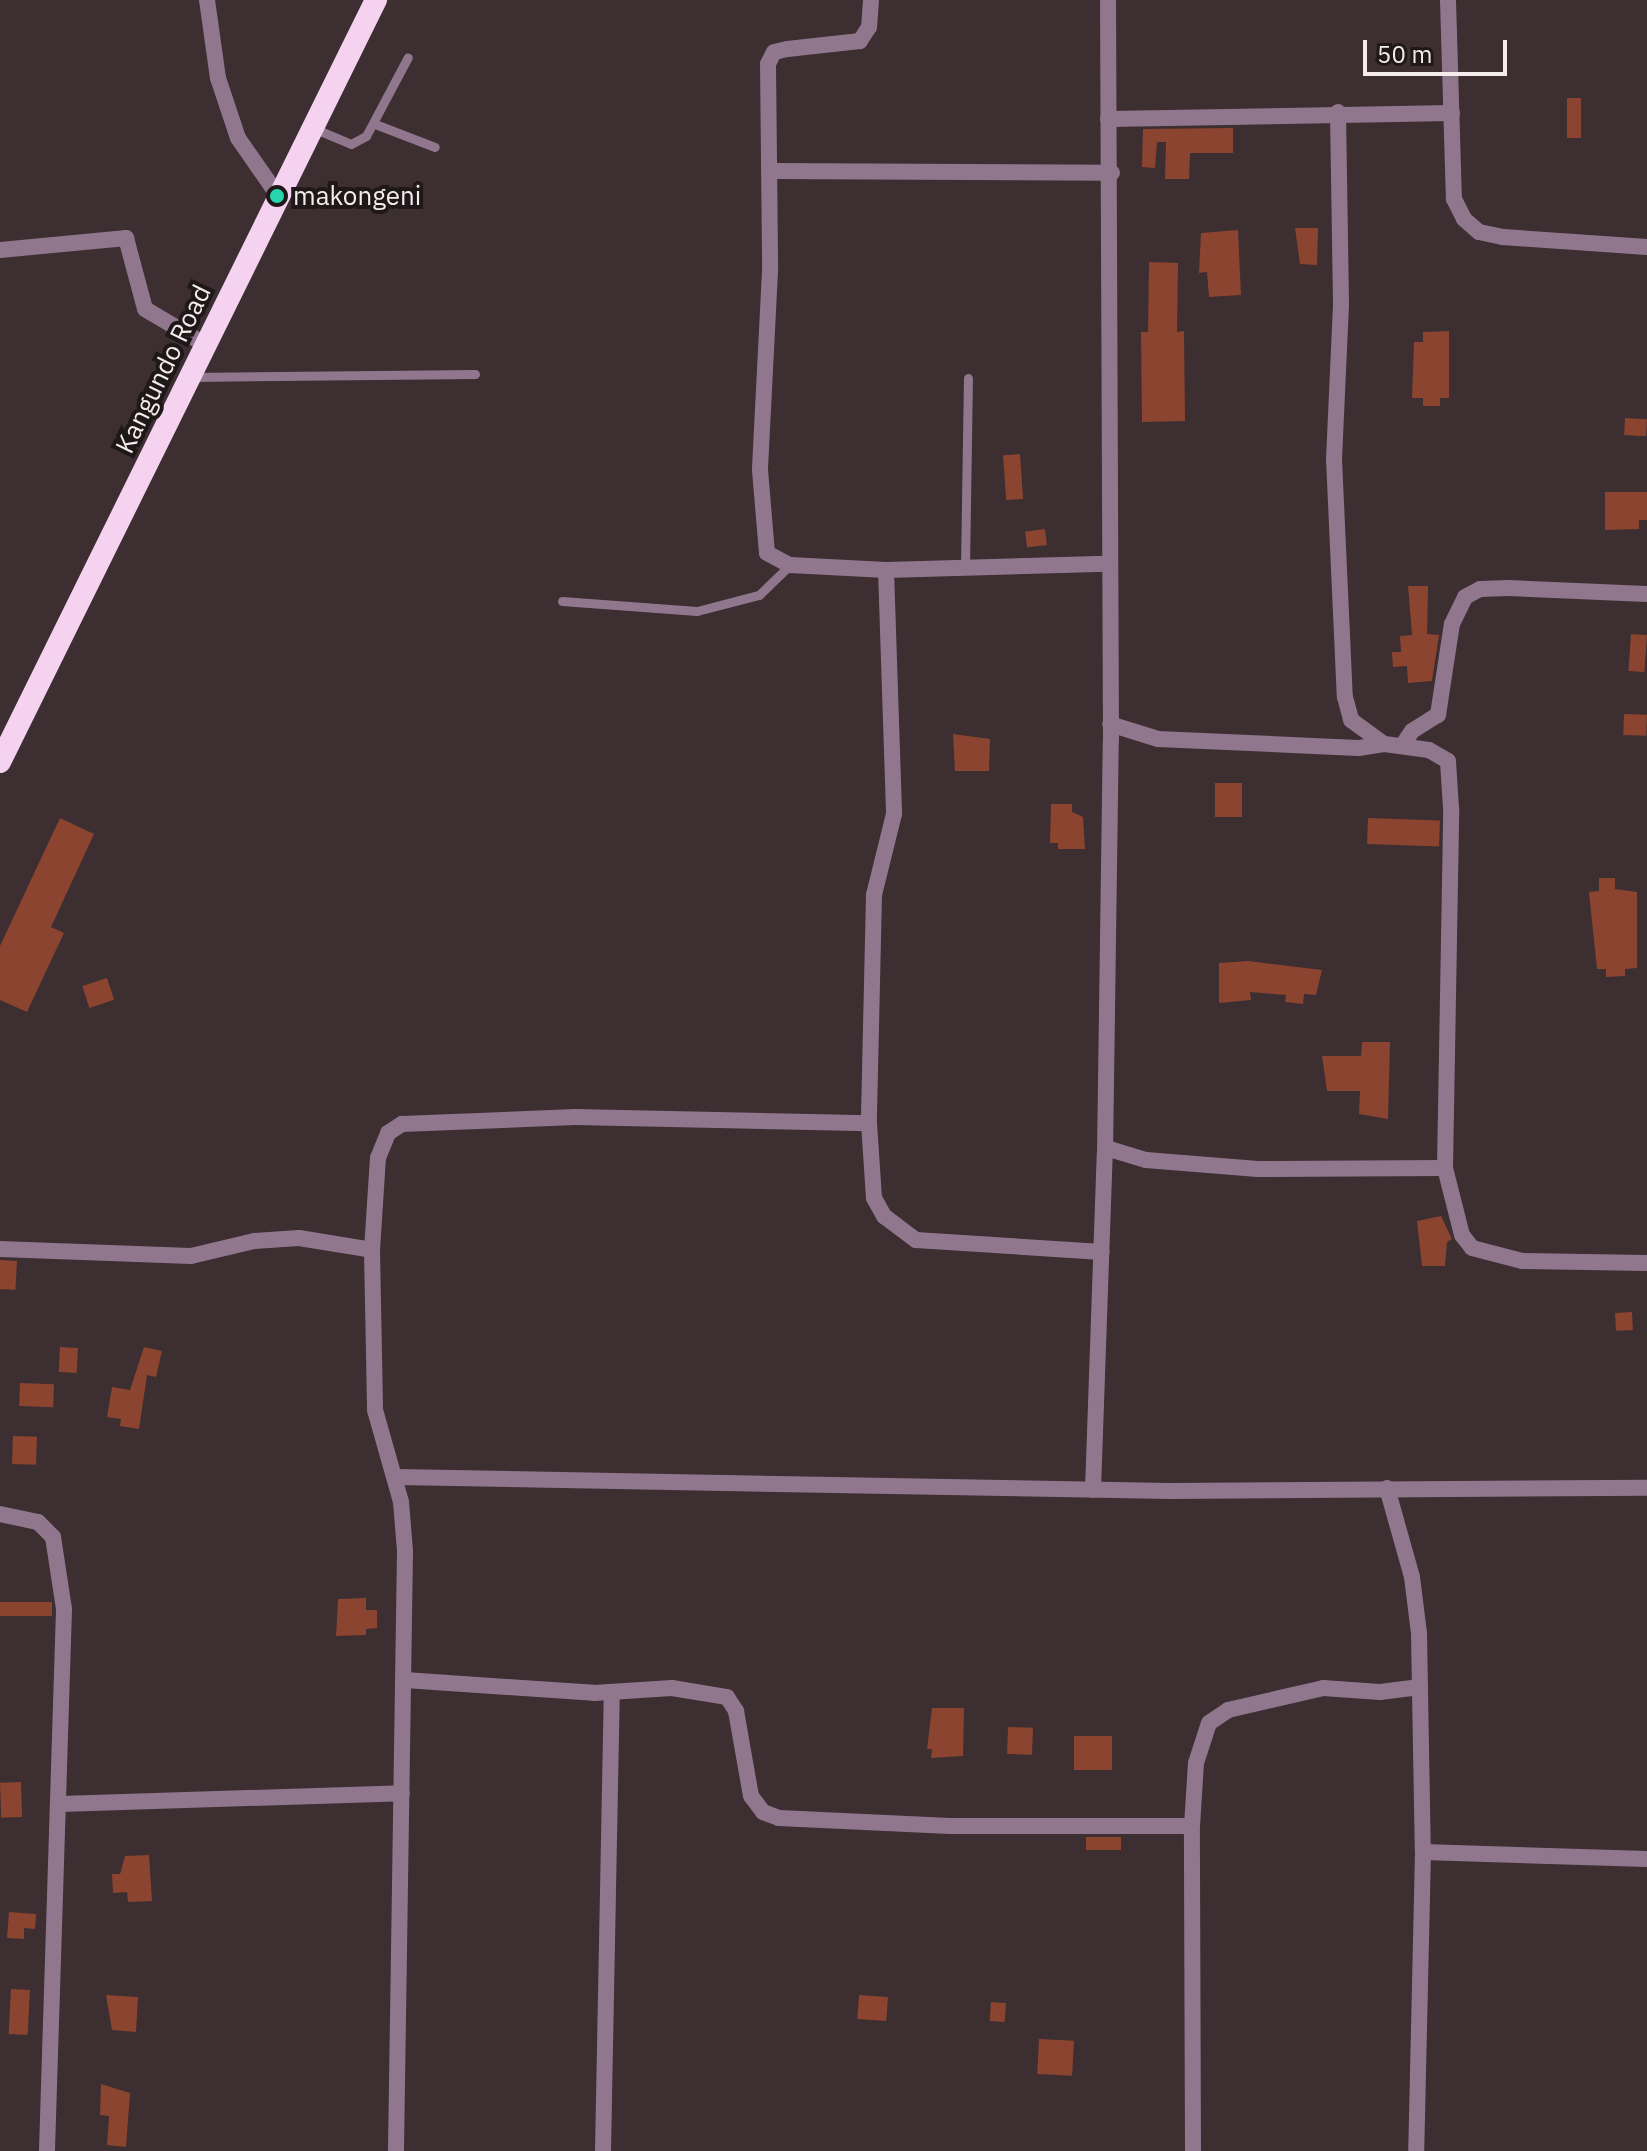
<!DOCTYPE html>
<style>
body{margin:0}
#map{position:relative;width:1647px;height:2151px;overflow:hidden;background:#3c2e31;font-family:"IBM Plex Sans",sans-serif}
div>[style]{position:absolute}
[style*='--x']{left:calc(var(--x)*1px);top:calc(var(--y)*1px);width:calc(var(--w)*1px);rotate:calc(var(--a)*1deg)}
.building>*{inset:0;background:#8b442f;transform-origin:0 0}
.service>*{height:9px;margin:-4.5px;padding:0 4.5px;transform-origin:4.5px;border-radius:4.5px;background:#91778e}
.minor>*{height:16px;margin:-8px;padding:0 8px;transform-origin:8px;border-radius:8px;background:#91778e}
.trunk>*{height:22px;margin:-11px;padding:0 11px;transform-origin:11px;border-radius:11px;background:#f4d2f0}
.dots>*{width:22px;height:22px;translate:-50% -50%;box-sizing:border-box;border:4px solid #1e1819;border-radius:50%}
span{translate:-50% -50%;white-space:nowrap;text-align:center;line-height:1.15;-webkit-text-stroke:8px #1e1819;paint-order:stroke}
.poi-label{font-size:26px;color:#f5ebed}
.left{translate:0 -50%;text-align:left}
.street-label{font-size:26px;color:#f5ebed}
.scale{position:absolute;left:1363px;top:40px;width:144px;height:36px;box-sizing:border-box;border:4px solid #f5ebed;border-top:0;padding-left:10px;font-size:24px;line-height:28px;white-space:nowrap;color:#f5ebed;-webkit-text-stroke:6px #1e1819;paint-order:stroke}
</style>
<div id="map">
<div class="building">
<i style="left:1567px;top:98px;width:14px;height:40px"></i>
<i style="clip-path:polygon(1233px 128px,1233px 153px,1190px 153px,1189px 179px,1165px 179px,1166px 142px,1157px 142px,1155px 168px,1142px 167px,1143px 129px)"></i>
<i style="clip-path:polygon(1295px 228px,1318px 228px,1317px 265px,1300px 264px)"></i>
<i style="clip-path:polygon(1238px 230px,1241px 295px,1209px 297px,1207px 272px,1199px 273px,1201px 233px)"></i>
<i style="clip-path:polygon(1149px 262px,1178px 263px,1177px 332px,1184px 331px,1185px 421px,1142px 422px,1141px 332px,1148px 332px)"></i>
<i style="clip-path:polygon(1449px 331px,1449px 398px,1440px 398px,1440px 406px,1423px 406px,1423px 398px,1412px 398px,1414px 342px,1423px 342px,1423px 332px)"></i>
<i style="left:1625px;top:418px;width:22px;height:17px;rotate:3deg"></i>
<i style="left:1020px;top:454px;width:45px;height:17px;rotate:86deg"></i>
<i style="clip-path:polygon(1605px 492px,1647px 492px,1647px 520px,1639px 520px,1639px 529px,1605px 530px)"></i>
<i style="left:1045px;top:529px;width:16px;height:20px;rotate:83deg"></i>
<i style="clip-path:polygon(1408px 586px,1428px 586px,1427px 634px,1439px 635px,1432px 681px,1408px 683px,1407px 666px,1393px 667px,1392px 652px,1401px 652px,1400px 636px,1412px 635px)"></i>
<i style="left:1631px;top:634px;width:16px;height:37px;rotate:4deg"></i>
<i style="left:1624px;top:714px;width:23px;height:21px;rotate:2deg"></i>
<i style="clip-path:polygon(953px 734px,990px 739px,989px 771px,955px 771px)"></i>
<i style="left:1215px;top:783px;width:27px;height:34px"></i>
<i style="clip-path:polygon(1051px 804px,1072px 804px,1072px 812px,1083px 817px,1085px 849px,1058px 849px,1058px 843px,1050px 843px)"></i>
<i style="clip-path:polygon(60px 818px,94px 834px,51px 927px,64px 933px,27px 1012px,0 1000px,0 946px)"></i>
<i style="left:1368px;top:818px;width:72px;height:26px;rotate:2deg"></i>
<i style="clip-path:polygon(1599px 878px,1615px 878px,1615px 889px,1637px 892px,1637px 968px,1625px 969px,1625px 976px,1606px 977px,1606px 969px,1597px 969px,1589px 892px,1599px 891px)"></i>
<i style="clip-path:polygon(1248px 961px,1322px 970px,1316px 995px,1304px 994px,1303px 1004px,1285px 1002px,1286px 995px,1250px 992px,1251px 1000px,1219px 1003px,1219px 963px)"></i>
<i style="left:107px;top:978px;width:23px;height:26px;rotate:72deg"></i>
<i style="clip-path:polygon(1362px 1042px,1390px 1042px,1388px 1119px,1359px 1114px,1360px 1091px,1327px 1091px,1322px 1056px,1361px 1056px)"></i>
<i style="clip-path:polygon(1441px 1216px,1452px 1239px,1447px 1242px,1445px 1266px,1422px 1266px,1417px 1221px)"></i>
<i style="left:0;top:1260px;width:17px;height:29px;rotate:3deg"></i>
<i style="left:1632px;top:1312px;width:18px;height:17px;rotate:87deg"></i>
<i style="left:60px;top:1347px;width:18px;height:25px;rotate:3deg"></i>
<i style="clip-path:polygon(144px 1347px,162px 1351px,156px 1377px,147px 1375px,139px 1429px,120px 1426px,121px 1419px,107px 1417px,112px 1387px,130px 1390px)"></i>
<i style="left:20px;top:1383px;width:34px;height:23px;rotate:2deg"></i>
<i style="left:13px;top:1436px;width:24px;height:28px;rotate:2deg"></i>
<i style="clip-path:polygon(366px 1598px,366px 1610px,377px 1610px,377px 1628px,366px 1629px,366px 1635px,336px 1636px,338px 1599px)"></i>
<i style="left:52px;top:1602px;width:14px;height:52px;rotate:90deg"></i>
<i style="clip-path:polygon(932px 1708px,964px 1708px,963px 1756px,931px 1758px,932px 1749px,927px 1749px)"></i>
<i style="left:1008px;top:1727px;width:25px;height:27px;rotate:2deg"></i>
<i style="left:1074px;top:1736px;width:38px;height:34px"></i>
<i style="left:21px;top:1782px;width:35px;height:21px;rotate:88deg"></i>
<i style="left:1086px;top:1837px;width:35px;height:13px"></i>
<i style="clip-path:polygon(149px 1855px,152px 1901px,128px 1902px,127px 1892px,113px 1893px,112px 1874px,120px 1874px,125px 1856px)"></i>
<i style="clip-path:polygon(9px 1912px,36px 1914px,35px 1929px,24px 1928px,24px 1939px,7px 1938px)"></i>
<i style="left:11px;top:1989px;width:19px;height:45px;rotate:3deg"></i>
<i style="clip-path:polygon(106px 1995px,138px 1997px,136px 2032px,112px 2030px)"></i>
<i style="left:859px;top:1995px;width:29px;height:24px;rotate:4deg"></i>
<i style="left:991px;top:2002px;width:15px;height:19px;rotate:4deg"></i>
<i style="left:1039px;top:2039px;width:35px;height:35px;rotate:3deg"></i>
<i style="clip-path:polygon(101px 2084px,130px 2093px,126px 2147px,107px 2145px,109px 2116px,100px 2115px)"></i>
</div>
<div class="service">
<i style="--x:375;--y:124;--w:64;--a:21"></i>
<i style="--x:313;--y:128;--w:41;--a:22.8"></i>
<i style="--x:351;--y:144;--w:17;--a:-28"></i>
<i style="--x:366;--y:136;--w:89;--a:-62"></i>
<i style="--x:193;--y:377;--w:282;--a:-0.6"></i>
<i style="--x:965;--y:567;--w:189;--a:-89.1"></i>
<i style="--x:562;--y:601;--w:135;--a:4.2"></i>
<i style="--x:697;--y:611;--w:64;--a:-14.5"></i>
<i style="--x:759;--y:595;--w:43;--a:-44.1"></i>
</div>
<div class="minor">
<i style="--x:207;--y:0;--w:79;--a:82"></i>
<i style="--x:218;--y:78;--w:63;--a:71.6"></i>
<i style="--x:238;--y:138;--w:72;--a:55.2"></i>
<i style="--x:871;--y:0;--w:27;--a:94"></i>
<i style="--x:869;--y:27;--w:17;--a:123"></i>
<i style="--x:860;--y:41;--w:73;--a:173.7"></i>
<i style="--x:787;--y:49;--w:13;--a:167"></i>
<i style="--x:774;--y:52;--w:13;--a:117"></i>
<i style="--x:768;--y:64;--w:207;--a:89.4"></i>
<i style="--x:770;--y:271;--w:199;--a:92.9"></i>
<i style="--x:760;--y:470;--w:83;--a:85.2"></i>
<i style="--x:767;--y:553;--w:26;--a:28"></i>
<i style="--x:790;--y:565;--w:96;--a:3"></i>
<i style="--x:886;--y:570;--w:221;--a:-1.6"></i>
<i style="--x:1448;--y:0;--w:199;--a:88.3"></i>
<i style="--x:1454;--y:199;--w:22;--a:63"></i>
<i style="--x:1464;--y:219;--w:20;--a:41"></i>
<i style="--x:1479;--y:232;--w:25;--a:12"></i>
<i style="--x:1503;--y:237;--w:144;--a:4"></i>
<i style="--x:1338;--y:112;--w:193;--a:89.1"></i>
<i style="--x:1341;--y:305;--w:154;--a:92.6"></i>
<i style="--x:1334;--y:459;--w:238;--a:87.4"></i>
<i style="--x:1345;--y:697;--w:24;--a:75"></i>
<i style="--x:1351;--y:720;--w:41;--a:36"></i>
<i style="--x:1108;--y:119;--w:344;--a:-1"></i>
<i style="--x:770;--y:171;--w:342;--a:0.3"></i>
<i style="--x:0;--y:250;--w:127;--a:-5.4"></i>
<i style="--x:126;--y:238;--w:73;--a:75"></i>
<i style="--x:145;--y:309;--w:71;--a:30.5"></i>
<i style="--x:886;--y:570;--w:244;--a:88.1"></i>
<i style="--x:894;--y:814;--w:83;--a:103.9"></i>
<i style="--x:874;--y:895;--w:228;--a:91.3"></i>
<i style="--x:869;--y:1123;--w:75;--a:86.2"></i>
<i style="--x:874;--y:1198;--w:21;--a:61"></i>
<i style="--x:884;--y:1216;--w:40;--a:37"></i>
<i style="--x:916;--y:1240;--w:186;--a:3.7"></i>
<i style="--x:1402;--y:746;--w:18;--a:-56"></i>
<i style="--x:1412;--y:731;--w:31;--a:-32"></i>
<i style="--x:1438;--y:715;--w:92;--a:-81.3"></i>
<i style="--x:1452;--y:624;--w:30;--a:-64"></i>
<i style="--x:1465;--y:597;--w:17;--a:-28"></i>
<i style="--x:1480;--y:589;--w:29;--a:-2"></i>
<i style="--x:1509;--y:588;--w:138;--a:2.5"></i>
<i style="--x:1106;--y:1148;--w:42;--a:16.7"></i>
<i style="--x:1146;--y:1160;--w:112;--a:4.6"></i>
<i style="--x:1258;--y:1169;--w:187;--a:-0.3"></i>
<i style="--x:1445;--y:1168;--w:360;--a:-89"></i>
<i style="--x:1451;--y:808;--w:47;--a:-93.7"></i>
<i style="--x:1448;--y:761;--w:22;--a:-150"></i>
<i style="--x:1429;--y:750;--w:45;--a:-172.4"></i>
<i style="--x:1384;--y:744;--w:26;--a:171"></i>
<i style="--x:1358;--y:748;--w:200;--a:-177.4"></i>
<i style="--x:1158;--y:739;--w:50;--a:-162.6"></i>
<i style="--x:1445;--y:1168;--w:69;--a:75.8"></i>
<i style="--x:1462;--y:1235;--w:16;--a:52"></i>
<i style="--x:1472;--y:1248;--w:52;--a:14.6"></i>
<i style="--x:1522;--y:1261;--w:125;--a:0.9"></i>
<i style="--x:0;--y:1249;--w:191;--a:2.1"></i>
<i style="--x:191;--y:1256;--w:65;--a:-13.4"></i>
<i style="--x:254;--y:1241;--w:45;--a:-3.8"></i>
<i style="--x:299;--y:1238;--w:74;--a:9.3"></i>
<i style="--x:372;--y:1250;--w:160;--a:88.9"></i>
<i style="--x:375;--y:1410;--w:96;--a:74.2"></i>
<i style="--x:401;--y:1502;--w:49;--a:85.3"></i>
<i style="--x:405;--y:1551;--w:600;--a:90.86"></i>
<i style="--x:372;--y:1250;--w:92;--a:-86.3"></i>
<i style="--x:378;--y:1158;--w:27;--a:-68"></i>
<i style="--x:388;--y:1133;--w:17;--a:-33"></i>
<i style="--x:402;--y:1124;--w:173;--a:-2.3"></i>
<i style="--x:575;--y:1117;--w:294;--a:1.2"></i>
<i style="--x:396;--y:1477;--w:774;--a:1.04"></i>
<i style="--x:1170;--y:1491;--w:477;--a:-0.4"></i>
<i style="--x:1387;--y:1488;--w:92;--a:74.3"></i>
<i style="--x:1412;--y:1577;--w:56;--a:82.9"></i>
<i style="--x:1419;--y:1633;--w:219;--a:89"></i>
<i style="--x:1423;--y:1852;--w:299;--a:91.3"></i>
<i style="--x:1093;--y:1490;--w:336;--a:-88"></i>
<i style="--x:1105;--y:1154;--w:414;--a:-89.2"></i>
<i style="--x:1111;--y:740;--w:740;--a:-90.23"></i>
<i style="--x:0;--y:1514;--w:39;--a:12"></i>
<i style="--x:38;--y:1522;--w:21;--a:45"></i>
<i style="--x:53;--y:1537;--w:73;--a:81.3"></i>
<i style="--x:64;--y:1609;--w:542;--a:91.8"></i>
<i style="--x:405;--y:1680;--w:189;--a:3.9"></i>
<i style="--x:594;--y:1693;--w:78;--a:-3.7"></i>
<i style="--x:672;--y:1688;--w:56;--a:9.3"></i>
<i style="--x:727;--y:1697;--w:17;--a:57"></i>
<i style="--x:736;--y:1711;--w:86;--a:80"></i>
<i style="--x:751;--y:1796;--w:20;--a:53"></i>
<i style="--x:763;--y:1812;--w:17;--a:21"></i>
<i style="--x:779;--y:1818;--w:171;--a:2.7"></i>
<i style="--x:950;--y:1826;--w:242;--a:0"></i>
<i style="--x:60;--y:1804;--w:342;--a:-1.8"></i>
<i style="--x:1423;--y:1852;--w:224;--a:1.8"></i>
<i style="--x:603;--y:2151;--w:458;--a:-88.9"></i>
<i style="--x:1193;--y:2151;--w:325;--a:-90.2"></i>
<i style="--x:1192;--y:1826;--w:63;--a:-86.4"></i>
<i style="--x:1196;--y:1763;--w:42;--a:-72"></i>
<i style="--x:1209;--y:1723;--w:23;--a:-34"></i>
<i style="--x:1228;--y:1710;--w:98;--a:-13"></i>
<i style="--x:1323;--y:1688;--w:57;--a:4"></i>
<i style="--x:1380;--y:1692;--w:40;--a:-7.1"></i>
</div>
<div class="trunk">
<i style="--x:0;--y:762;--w:850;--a:-63.74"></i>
</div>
<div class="dots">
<i style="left:277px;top:196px;background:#28d5ad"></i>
</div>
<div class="poi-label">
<span class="left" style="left:293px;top:196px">makongeni</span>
</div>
<div class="street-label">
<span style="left:163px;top:369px;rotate:-64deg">Kangundo Road</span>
</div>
<div class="scale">50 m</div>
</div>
